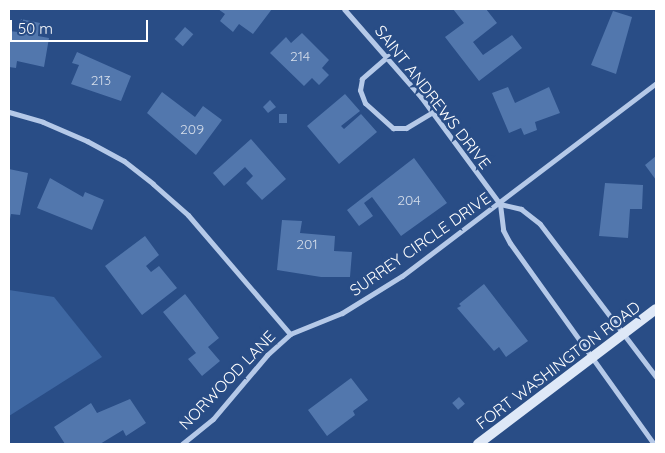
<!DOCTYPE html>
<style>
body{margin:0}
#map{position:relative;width:665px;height:453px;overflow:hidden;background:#294d86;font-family:Quicksand,sans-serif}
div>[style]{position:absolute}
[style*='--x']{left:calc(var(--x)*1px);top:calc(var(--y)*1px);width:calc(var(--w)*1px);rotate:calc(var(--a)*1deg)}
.green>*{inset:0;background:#3e67a2}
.building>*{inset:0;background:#5277ad;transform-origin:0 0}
.street>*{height:5px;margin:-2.5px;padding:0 2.5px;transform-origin:2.5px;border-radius:2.5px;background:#b5c9e8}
.secondary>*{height:10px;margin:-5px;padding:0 5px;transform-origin:5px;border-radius:5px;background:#dee8f7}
span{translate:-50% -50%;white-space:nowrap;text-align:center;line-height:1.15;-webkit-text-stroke:5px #294d86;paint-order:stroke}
.number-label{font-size:14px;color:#d4ddea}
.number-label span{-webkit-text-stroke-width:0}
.street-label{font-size:16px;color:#fff}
.frame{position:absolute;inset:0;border:10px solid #fff;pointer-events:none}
.scale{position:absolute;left:10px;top:20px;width:138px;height:22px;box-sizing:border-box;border:2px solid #fff;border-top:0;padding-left:6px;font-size:15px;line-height:18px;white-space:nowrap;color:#fff;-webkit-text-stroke:4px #294d86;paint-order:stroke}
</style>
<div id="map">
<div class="green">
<i style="clip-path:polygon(9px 290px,54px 297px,102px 357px,9px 416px)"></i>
</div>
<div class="building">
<i style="clip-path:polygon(218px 9px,272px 9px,253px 34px,239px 24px,233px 32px,220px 21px,225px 14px)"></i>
<i style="clip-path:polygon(453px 9px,486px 9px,497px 23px,473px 42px,483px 55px,512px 35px,522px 48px,479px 81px,445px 37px,464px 23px)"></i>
<i style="clip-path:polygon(613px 11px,632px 17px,616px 74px,591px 65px)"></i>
<i style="clip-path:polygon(21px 19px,40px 23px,38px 36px,49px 38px,44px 67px,17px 61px,16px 68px,9px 67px,9px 31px,18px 32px)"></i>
<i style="left:185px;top:27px;width:11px;height:16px;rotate:41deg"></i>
<i style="clip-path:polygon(302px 33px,329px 60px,322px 68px,329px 75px,319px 85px,312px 78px,304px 86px,270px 53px,286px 37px,291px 43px)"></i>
<i style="clip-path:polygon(77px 52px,131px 76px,121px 101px,71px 84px,79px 65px,72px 63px)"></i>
<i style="clip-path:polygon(508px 87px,515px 103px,549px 87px,560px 113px,535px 122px,537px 130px,524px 135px,521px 128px,509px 133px,492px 93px)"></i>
<i style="clip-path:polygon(162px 92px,195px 117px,203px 106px,222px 120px,196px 155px,147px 113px)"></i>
<i style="clip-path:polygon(345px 94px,360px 111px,341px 126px,344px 129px,361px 114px,377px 132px,339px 164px,307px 126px)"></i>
<i style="clip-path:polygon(270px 100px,276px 107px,268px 113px,263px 107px)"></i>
<i style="left:279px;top:114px;width:8px;height:9px"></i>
<i style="clip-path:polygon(251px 139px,286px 179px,262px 200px,246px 183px,253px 176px,245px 167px,224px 186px,213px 173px)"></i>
<i style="clip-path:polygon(656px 156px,656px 180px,645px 165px)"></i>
<i style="clip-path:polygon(414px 158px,447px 203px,401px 236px,372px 197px,364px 203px,373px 216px,359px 226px,347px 210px)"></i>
<i style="clip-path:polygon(9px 169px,28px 173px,20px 215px,11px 214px,10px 219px)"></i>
<i style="clip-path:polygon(50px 178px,83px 197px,85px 192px,104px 200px,92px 230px,37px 208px)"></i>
<i style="clip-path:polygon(605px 183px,643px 185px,642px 209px,630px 209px,628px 238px,599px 236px)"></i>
<i style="clip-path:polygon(282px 220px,302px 221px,300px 233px,335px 236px,334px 251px,352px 252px,350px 277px,321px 277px,277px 270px)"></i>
<i style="clip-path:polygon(145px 236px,159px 255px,146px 266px,151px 272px,159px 266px,177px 288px,142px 315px,105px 266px)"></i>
<i style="clip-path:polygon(484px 284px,528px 341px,506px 357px,499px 347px,494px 351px,457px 308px,461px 306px,459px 304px)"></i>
<i style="clip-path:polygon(185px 294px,219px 338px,208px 347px,220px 361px,202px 376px,188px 359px,196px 353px,163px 312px)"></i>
<i style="clip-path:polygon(351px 378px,368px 400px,353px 411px,355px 415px,327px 436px,308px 410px)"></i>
<i style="left:459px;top:397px;width:9px;height:9px;rotate:49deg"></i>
<i style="clip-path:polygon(130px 399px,146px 423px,126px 436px,123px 430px,100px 444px,65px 444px,54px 427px,91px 403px,97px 413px)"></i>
</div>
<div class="street">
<i style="--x:344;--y:9;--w:117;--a:48.8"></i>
<i style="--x:421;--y:97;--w:133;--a:53.6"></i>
<i style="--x:500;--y:204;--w:26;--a:83"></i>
<i style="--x:503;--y:230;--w:15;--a:62"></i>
<i style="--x:510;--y:243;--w:247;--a:54.4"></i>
<i style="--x:388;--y:56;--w:35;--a:139"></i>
<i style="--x:362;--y:79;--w:11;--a:100"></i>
<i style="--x:360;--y:90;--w:14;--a:69"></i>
<i style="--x:365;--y:103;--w:38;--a:42"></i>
<i style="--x:393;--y:128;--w:13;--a:0"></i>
<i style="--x:406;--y:128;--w:31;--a:-31"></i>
<i style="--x:9;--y:112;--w:35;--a:16"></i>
<i style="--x:43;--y:122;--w:48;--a:23.4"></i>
<i style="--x:87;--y:141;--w:42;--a:28.4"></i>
<i style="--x:124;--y:161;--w:37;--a:38"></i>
<i style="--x:153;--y:184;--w:47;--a:41.5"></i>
<i style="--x:188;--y:215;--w:157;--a:49.4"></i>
<i style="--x:500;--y:204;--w:22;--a:13"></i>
<i style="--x:521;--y:209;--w:24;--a:38"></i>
<i style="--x:540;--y:224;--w:192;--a:52.8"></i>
<i style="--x:182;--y:444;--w:40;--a:-39"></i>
<i style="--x:213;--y:419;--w:84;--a:-49.8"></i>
<i style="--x:267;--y:355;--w:31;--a:-42"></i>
<i style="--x:290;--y:334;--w:56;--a:-22"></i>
<i style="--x:342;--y:313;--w:70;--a:-31.7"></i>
<i style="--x:402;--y:276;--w:319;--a:-37.2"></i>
</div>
<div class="secondary">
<i style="--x:478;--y:444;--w:223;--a:-37.2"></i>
</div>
<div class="number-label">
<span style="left:300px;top:56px">214</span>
<span style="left:101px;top:80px">213</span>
<span style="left:192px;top:129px">209</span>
<span style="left:409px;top:200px">204</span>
<span style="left:307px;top:244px">201</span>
</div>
<div class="street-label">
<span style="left:433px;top:97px;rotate:52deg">SAINT ANDREWS DRIVE</span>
<span style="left:420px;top:244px;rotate:-35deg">SURREY CIRCLE DRIVE</span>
<span style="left:558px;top:365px;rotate:-37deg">FORT WASHINGTON ROAD</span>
<span style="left:227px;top:380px;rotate:-46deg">NORWOOD LANE</span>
</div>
<div class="frame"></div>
<div class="scale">50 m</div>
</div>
